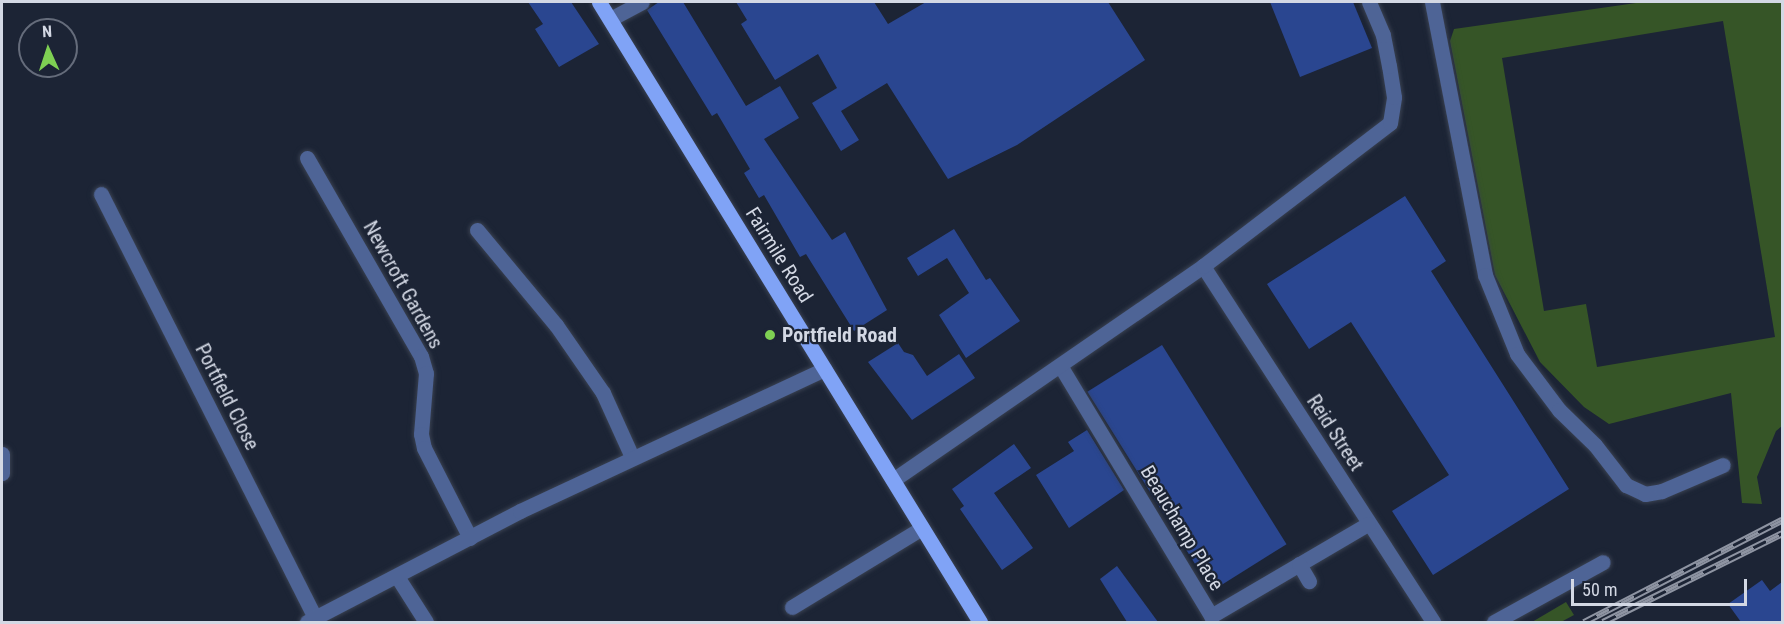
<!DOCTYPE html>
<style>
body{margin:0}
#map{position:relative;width:1784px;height:624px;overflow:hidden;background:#1c2435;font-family:"Roboto Condensed",sans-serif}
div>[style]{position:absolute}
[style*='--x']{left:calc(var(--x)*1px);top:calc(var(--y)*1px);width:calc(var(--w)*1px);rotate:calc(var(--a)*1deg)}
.green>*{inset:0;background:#365527}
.building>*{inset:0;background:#2a4690;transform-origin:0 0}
.roads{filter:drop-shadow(0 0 2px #394151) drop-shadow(0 0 2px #394151)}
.minor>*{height:15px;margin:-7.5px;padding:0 7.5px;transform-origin:7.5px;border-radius:7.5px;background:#4e6496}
.major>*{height:15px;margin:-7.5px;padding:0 7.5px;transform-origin:7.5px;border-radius:7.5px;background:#80a3f6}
.rail>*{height:7px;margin-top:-3.5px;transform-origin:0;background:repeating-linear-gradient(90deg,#1c2435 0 14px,#8e94a2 0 28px);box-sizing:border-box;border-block:2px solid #8e94a2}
.dots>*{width:16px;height:16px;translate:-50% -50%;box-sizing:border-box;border:3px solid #1c2435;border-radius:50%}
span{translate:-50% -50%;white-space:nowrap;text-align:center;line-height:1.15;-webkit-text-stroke:4.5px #1c2435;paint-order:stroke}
.street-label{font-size:20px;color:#d3d8e4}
.poi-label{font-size:20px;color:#d3d8e4;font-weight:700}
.left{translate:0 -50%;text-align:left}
.frame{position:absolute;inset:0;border:3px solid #d3d8e4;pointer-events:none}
.north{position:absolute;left:18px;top:18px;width:60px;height:60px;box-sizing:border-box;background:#1c2435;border:2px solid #656c7b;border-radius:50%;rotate:357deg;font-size:16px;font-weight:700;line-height:24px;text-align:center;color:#d3d8e4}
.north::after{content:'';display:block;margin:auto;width:21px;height:27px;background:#7ed053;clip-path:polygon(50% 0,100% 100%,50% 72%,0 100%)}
.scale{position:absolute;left:1571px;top:579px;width:176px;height:27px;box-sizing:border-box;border:3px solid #d3d8e4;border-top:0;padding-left:8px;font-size:18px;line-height:21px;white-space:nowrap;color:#d3d8e4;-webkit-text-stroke:4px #1c2435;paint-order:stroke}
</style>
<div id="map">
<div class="green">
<i style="clip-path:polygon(evenodd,1643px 2px,1782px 2px,1782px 426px,1776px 431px,1757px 477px,1762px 504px,1742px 503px,1731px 393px,1609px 424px,1584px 407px,1540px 362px,1495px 275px,1450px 41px,1454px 29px,1643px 2px,1723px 21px,1775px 337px,1597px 367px,1586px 304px,1544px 311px,1502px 58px,1723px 21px)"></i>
<i style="clip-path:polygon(1566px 602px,1574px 615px,1561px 622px,1532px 622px)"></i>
</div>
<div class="building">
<i style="clip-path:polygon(528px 2px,571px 2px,599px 44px,559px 67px,535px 29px,543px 24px)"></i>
<i style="clip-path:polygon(659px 2px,683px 2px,746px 106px,780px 86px,799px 118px,764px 139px,832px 240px,845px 232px,887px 310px,854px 331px,806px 254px,800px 257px,764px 195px,759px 198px,744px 173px,750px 169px,717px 113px,712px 116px,647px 10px)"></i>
<i style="clip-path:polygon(736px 2px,874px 2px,888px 24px,926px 2px,1108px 2px,1145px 60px,1017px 145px,948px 179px,887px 83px,841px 111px,859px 140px,841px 151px,812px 103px,837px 88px,818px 54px,775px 80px,741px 24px,747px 20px)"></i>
<i style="clip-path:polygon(1270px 2px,1353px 2px,1372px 48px,1300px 77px)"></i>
<i style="clip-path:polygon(1405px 196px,1446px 261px,1431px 271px,1569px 489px,1433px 575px,1392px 511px,1449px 475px,1351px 322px,1309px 349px,1267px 284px)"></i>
<i style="clip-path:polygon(954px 229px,986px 280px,990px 278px,1020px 321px,966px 358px,939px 315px,969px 293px,947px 258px,918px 276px,907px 258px)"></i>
<i style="clip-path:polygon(898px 343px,904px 352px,913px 355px,927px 376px,959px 354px,975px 378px,912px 420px,868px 362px)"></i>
<i style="left:1162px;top:345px;width:235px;height:88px;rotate:58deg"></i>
<i style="clip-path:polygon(1087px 430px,1124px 490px,1069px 528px,1036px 475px,1074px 451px,1068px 442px)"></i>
<i style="clip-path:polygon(1014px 444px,1031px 468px,994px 493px,1033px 548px,1002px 570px,960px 509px,964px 506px,952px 489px)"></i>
<i style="clip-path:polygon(1117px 566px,1158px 622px,1127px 622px,1100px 579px)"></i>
<i style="clip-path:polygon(1762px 580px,1770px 591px,1782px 582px,1782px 622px,1741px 622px,1728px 604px)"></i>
</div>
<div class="roads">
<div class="minor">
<i style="--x:1432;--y:2;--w:278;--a:79"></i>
<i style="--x:1485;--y:275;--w:85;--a:67.9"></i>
<i style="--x:1517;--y:354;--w:70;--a:53.1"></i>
<i style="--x:1559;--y:410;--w:50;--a:44.2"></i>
<i style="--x:1595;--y:445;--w:51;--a:52.2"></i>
<i style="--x:1626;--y:485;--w:21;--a:25"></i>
<i style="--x:1645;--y:494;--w:17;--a:-10"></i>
<i style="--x:1662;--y:491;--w:66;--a:-23.1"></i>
<i style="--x:610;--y:19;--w:36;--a:-28"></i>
<i style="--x:307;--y:158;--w:228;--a:60.1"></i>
<i style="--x:421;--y:356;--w:18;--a:74"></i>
<i style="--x:426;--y:373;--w:61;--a:94.7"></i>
<i style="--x:421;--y:434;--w:14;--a:78"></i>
<i style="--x:424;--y:448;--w:101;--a:62.9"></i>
<i style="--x:101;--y:194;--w:476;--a:63.2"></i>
<i style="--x:477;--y:230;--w:124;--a:50.3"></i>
<i style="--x:556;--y:325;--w:83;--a:55.3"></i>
<i style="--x:603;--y:393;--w:70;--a:65.6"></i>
<i style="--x:1203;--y:266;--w:424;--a:57.1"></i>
<i style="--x:1061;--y:367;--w:291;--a:58.9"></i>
<i style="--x:1211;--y:616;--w:182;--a:-30.4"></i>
<i style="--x:2;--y:454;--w:19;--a:90"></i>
<i style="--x:893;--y:480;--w:377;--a:-34.6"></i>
<i style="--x:1203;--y:266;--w:235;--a:-37.4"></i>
<i style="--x:1390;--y:123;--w:26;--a:-81"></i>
<i style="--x:1394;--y:97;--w:31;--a:-99"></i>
<i style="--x:1389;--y:66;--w:32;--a:-101"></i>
<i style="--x:1383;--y:35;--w:36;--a:-113"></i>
<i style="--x:1299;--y:564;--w:20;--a:60"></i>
<i style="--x:398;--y:578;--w:52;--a:57.5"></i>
<i style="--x:792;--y:607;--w:152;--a:-31.3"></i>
<i style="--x:307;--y:622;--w:240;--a:-27.5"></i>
<i style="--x:520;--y:511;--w:336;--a:-25"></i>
<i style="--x:1494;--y:622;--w:124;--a:-28.8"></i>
</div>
<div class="major">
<i style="--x:599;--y:2;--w:728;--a:58.43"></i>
</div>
</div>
<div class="rail">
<i style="--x:1584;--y:622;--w:223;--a:-27.3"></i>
<i style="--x:1603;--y:622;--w:200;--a:-26.4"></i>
</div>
<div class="dots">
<i style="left:770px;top:335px;background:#7ed053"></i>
</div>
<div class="street-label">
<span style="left:779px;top:255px;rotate:58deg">Fairmile Road</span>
<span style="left:403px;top:285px;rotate:61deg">Newcroft Gardens</span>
<span style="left:227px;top:397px;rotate:63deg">Portfield Close</span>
<span style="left:1335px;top:433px;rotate:57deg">Reid Street</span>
<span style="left:1182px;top:528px;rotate:59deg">Beauchamp Place</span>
</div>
<div class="poi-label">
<span class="left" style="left:782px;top:335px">Portfield Road</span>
</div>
<div class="frame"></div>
<div class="north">N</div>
<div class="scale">50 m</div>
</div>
